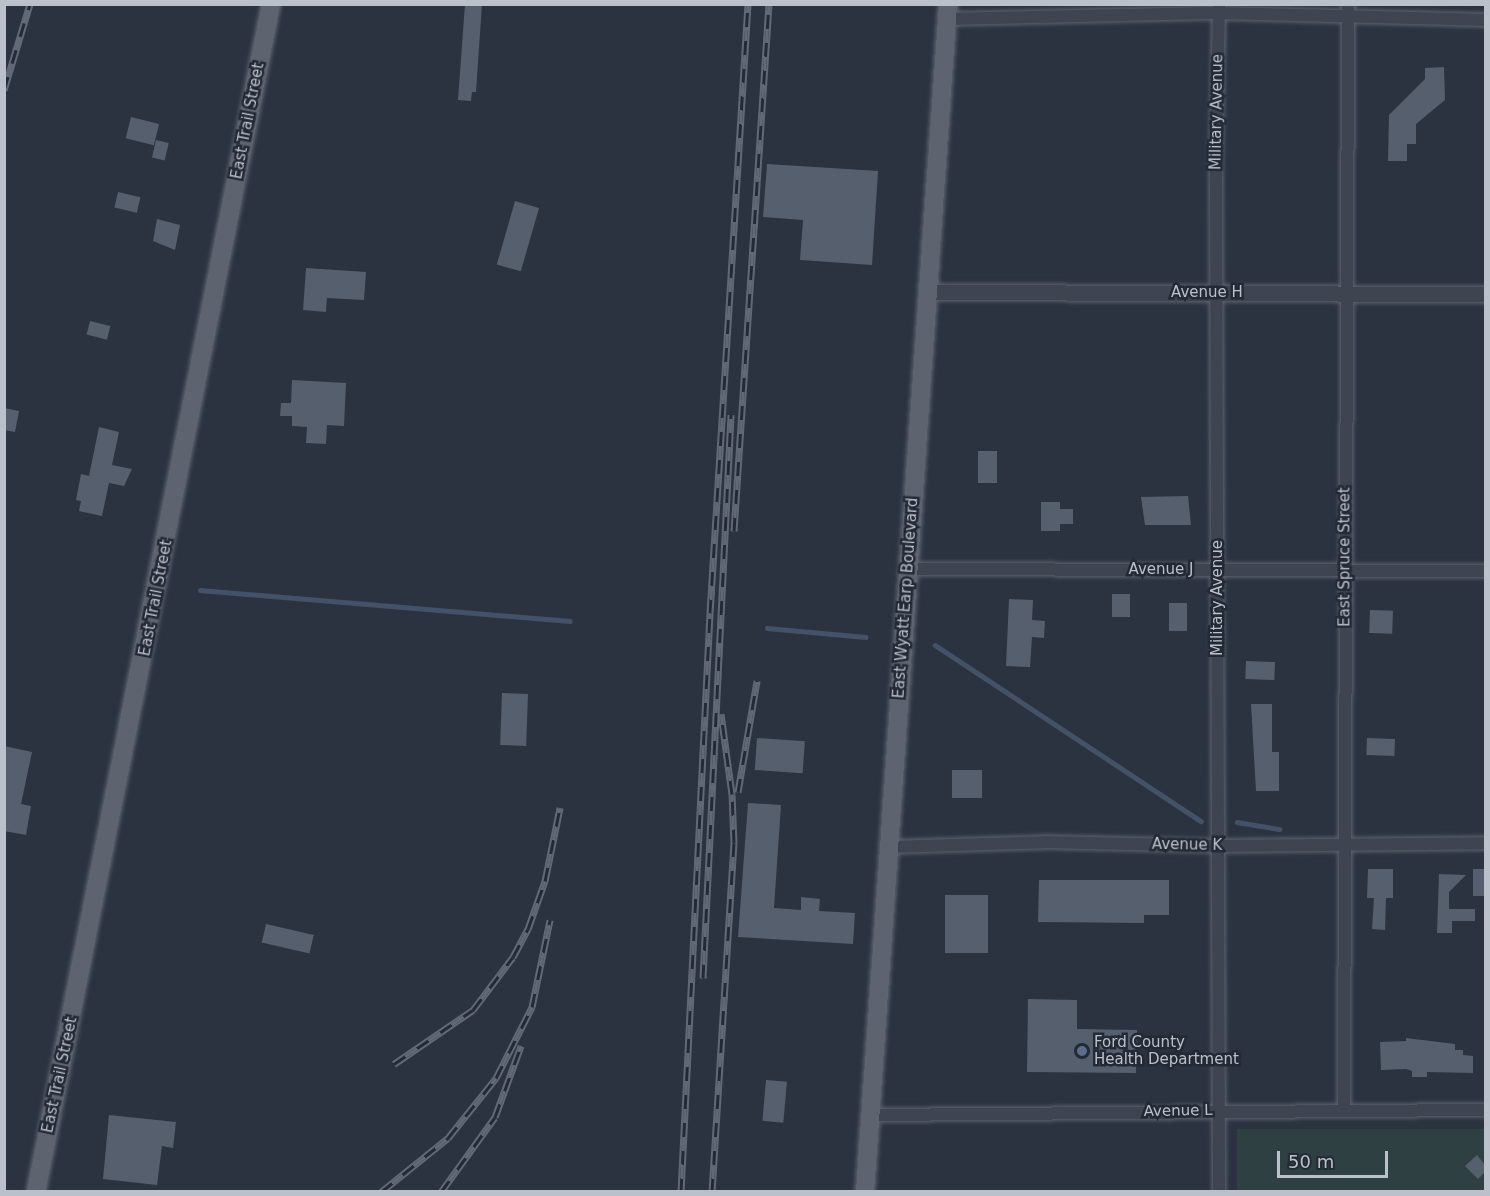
<!DOCTYPE html>
<style>
body{margin:0}
#map{position:relative;width:1490px;height:1196px;overflow:hidden;background:#2b3340;font-family:"DejaVu Sans",sans-serif}
div>[style]{position:absolute}
[style*='--x']{left:calc(var(--x)*1px);top:calc(var(--y)*1px);width:calc(var(--w)*1px);rotate:calc(var(--a)*1deg)}
.green>*{inset:0;background:#2e4042;transform-origin:0 0}
.stream>*{height:4.5px;margin:-2.25px;padding:0 2.25px;transform-origin:2.25px;border-radius:2.25px;background:#445269}
.building>*{inset:0;background:#565f6d;transform-origin:0 0}
.roads{filter:drop-shadow(0 0 2px #5c636e) drop-shadow(0 0 2px #5c636e)}
.minor>*{height:12px;margin:-6px;padding:0 6px;transform-origin:6px;border-radius:6px;background:#3e4551}
.tertiary>*{height:15px;margin:-7.5px;padding:0 7.5px;transform-origin:7.5px;border-radius:7.5px;background:#3e4551}
.primary>*{height:18px;margin:-9px;padding:0 9px;transform-origin:9px;border-radius:9px;background:#5d6470}
.rail>*{height:7px;margin-top:-3.5px;transform-origin:0;background:repeating-linear-gradient(90deg,#232a36 0 14px,#616977 0 28px);box-sizing:border-box;border-block:2px solid #616977}
.dots>*{width:16px;height:16px;translate:-50% -50%;box-sizing:border-box;border:3px solid #232a36;border-radius:50%}
span{translate:-50% -50%;white-space:nowrap;text-align:center;line-height:1.15;-webkit-text-stroke:5px #232a36;paint-order:stroke}
.street-label{font-size:15px;color:#bbc1ca}
.poi-label{font-size:15px;color:#bbc1ca}
.left{translate:0 -50%;text-align:left}
.frame{position:absolute;inset:0;border:6px solid #bbc1ca;pointer-events:none}
.scale{position:absolute;left:1277px;top:1151px;width:111px;height:27px;box-sizing:border-box;border:3px solid #bbc1ca;border-top:0;padding-left:8px;font-size:18px;line-height:21px;white-space:nowrap;color:#bbc1ca;-webkit-text-stroke:4px #232a36;paint-order:stroke}
</style>
<div id="map">
<div class="green">
<i style="left:1237px;top:1129px;width:248px;height:62px"></i>
</div>
<div class="stream">
<i style="--x:200;--y:590;--w:371;--a:4.8"></i>
<i style="--x:767;--y:628;--w:99;--a:5.2"></i>
<i style="--x:935;--y:645;--w:319;--a:33.5"></i>
<i style="--x:1237;--y:822;--w:43;--a:9.5"></i>
</div>
<div class="building">
<i style="clip-path:polygon(465px 4px,482px 4px,476px 92px,472px 92px,471px 101px,458px 100px)"></i>
<i style="clip-path:polygon(1444px 67px,1445px 100px,1416px 124px,1416px 144px,1407px 144px,1407px 161px,1388px 161px,1389px 115px,1425px 79px,1425px 68px)"></i>
<i style="left:131px;top:117px;width:29px;height:22px;rotate:14deg"></i>
<i style="left:156px;top:140px;width:13px;height:18px;rotate:13deg"></i>
<i style="clip-path:polygon(767px 164px,878px 171px,872px 265px,800px 260px,803px 220px,763px 217px)"></i>
<i style="left:118px;top:192px;width:23px;height:16px;rotate:13deg"></i>
<i style="left:515px;top:201px;width:25px;height:66px;rotate:16deg"></i>
<i style="clip-path:polygon(157px 219px,180px 225px,175px 250px,153px 241px)"></i>
<i style="clip-path:polygon(306px 268px,366px 272px,364px 300px,327px 298px,326px 312px,303px 310px)"></i>
<i style="left:90px;top:321px;width:21px;height:14px;rotate:14deg"></i>
<i style="clip-path:polygon(292px 380px,346px 383px,344px 426px,327px 425px,326px 444px,306px 443px,307px 427px,292px 426px,292px 416px,280px 416px,281px 403px,291px 403px)"></i>
<i style="clip-path:polygon(4px 408px,19px 411px,15px 432px,4px 430px)"></i>
<i style="clip-path:polygon(99px 427px,119px 432px,112px 465px,132px 469px,124px 486px,109px 483px,102px 516px,79px 511px,81px 501px,76px 500px,81px 474px,89px 476px)"></i>
<i style="left:978px;top:451px;width:19px;height:32px"></i>
<i style="clip-path:polygon(1188px 496px,1191px 525px,1145px 525px,1141px 497px)"></i>
<i style="clip-path:polygon(1041px 502px,1060px 502px,1060px 509px,1073px 509px,1073px 524px,1060px 524px,1060px 531px,1041px 531px)"></i>
<i style="left:1112px;top:594px;width:18px;height:23px"></i>
<i style="clip-path:polygon(1009px 599px,1033px 600px,1032px 620px,1045px 621px,1044px 638px,1032px 637px,1030px 667px,1006px 666px)"></i>
<i style="left:1169px;top:603px;width:18px;height:28px"></i>
<i style="left:1370px;top:610px;width:23px;height:23px;rotate:2deg"></i>
<i style="left:1246px;top:661px;width:29px;height:18px;rotate:2deg"></i>
<i style="left:502px;top:693px;width:26px;height:52px;rotate:2deg"></i>
<i style="clip-path:polygon(1251px 704px,1272px 704px,1272px 752px,1279px 752px,1279px 791px,1256px 791px)"></i>
<i style="left:757px;top:738px;width:48px;height:32px;rotate:4deg"></i>
<i style="left:1367px;top:738px;width:28px;height:17px;rotate:2deg"></i>
<i style="clip-path:polygon(4px 746px,32px 752px,21px 804px,31px 806px,26px 835px,4px 831px)"></i>
<i style="left:952px;top:770px;width:30px;height:28px"></i>
<i style="clip-path:polygon(748px 803px,781px 805px,774px 908px,801px 910px,801px 897px,820px 899px,819px 911px,855px 913px,853px 944px,738px 937px)"></i>
<i style="clip-path:polygon(1368px 869px,1393px 869px,1393px 898px,1386px 898px,1385px 930px,1372px 929px,1374px 898px,1367px 898px)"></i>
<i style="left:1473px;top:869px;width:12px;height:27px"></i>
<i style="clip-path:polygon(1439px 874px,1466px 875px,1449px 892px,1449px 909px,1475px 909px,1475px 921px,1452px 921px,1452px 933px,1437px 933px)"></i>
<i style="clip-path:polygon(1039px 880px,1169px 880px,1169px 915px,1144px 915px,1144px 923px,1038px 922px)"></i>
<i style="left:945px;top:895px;width:43px;height:58px"></i>
<i style="left:266px;top:924px;width:49px;height:19px;rotate:13deg"></i>
<i style="clip-path:polygon(1028px 999px,1077px 1000px,1077px 1029px,1137px 1030px,1136px 1073px,1027px 1072px)"></i>
<i style="clip-path:polygon(1406px 1038px,1455px 1044px,1455px 1050px,1463px 1050px,1463px 1055px,1473px 1056px,1473px 1073px,1427px 1072px,1427px 1077px,1412px 1077px,1412px 1071px,1406px 1069px,1381px 1070px,1380px 1042px,1406px 1041px)"></i>
<i style="left:766px;top:1080px;width:21px;height:41px;rotate:5deg"></i>
<i style="clip-path:polygon(109px 1115px,176px 1122px,173px 1148px,162px 1146px,157px 1185px,103px 1179px)"></i>
<i style="clip-path:polygon(1477px 1155px,1485px 1165px,1485px 1172px,1478px 1179px,1465px 1166px)"></i>
</div>
<div class="roads">
<div class="minor">
<i style="--x:947;--y:19;--w:272;--a:-1.3"></i>
<i style="--x:1219;--y:13;--w:267;--a:1.5"></i>
<i style="--x:909;--y:569;--w:577;--a:0.2"></i>
<i style="--x:889;--y:847;--w:155;--a:-1.8"></i>
<i style="--x:1044;--y:842;--w:175;--a:1.3"></i>
<i style="--x:1219;--y:846;--w:267;--a:-0.6"></i>
<i style="--x:1344;--y:1109;--w:1105;--a:-89.79"></i>
<i style="--x:870;--y:1115;--w:616;--a:-0.47"></i>
<i style="--x:1219;--y:1192;--w:1031;--a:-90.17"></i>
<i style="--x:1216;--y:161;--w:157;--a:-88.9"></i>
</div>
<div class="tertiary">
<i style="--x:928;--y:292;--w:558;--a:0.21"></i>
</div>
<div class="primary">
<i style="--x:36;--y:1192;--w:1211;--a:-78.81"></i>
<i style="--x:865;--y:1192;--w:1191;--a:-86"></i>
</div>
</div>
<div class="rail">
<i style="--x:4;--y:90;--w:90;--a:-73.2"></i>
<i style="--x:734;--y:531;--w:528;--a:-86.2"></i>
<i style="--x:738;--y:792;--w:113;--a:-80.3"></i>
<i style="--x:703;--y:978;--w:564;--a:-87.15"></i>
<i style="--x:394;--y:1064;--w:96;--a:-34.4"></i>
<i style="--x:473;--y:1010;--w:66;--a:-53"></i>
<i style="--x:513;--y:957;--w:32;--a:-62"></i>
<i style="--x:528;--y:929;--w:51;--a:-70.5"></i>
<i style="--x:545;--y:881;--w:75;--a:-78.4"></i>
<i style="--x:381;--y:1192;--w:86;--a:-38.9"></i>
<i style="--x:448;--y:1138;--w:77;--a:-51.3"></i>
<i style="--x:496;--y:1078;--w:80;--a:-63.1"></i>
<i style="--x:532;--y:1007;--w:89;--a:-78.3"></i>
<i style="--x:441;--y:1192;--w:92;--a:-54.2"></i>
<i style="--x:495;--y:1117;--w:76;--a:-69.9"></i>
<i style="--x:681;--y:1192;--w:580;--a:-87.13"></i>
<i style="--x:710;--y:613;--w:610;--a:-86.43"></i>
<i style="--x:712;--y:1192;--w:350;--a:-86.4"></i>
<i style="--x:734;--y:843;--w:49;--a:-92.3"></i>
<i style="--x:732;--y:794;--w:81;--a:-97.8"></i>
</div>
<div class="dots">
<i style="left:1082px;top:1051px;background:#5c6f8a"></i>
</div>
<div class="street-label">
<span style="left:1217px;top:112px;rotate:-89deg">Military Avenue</span>
<span style="left:248px;top:121px;rotate:-79deg">East Trail Street</span>
<span style="left:1207px;top:293px">Avenue H</span>
<span style="left:1345px;top:557px;rotate:-90deg">East Spruce Street</span>
<span style="left:1161px;top:570px">Avenue J</span>
<span style="left:156px;top:598px;rotate:-79deg">East Trail Street</span>
<span style="left:906px;top:598px;rotate:-86deg">East Wyatt Earp Boulevard</span>
<span style="left:1218px;top:598px;rotate:-90deg">Military Avenue</span>
<span style="left:1187px;top:845px;rotate:1deg">Avenue K</span>
<span style="left:60px;top:1075px;rotate:-78deg">East Trail Street</span>
<span style="left:1178px;top:1111px;rotate:-1deg">Avenue L</span>
</div>
<div class="poi-label">
<span class="left" style="left:1094px;top:1051px">Ford County<br>Health Department</span>
</div>
<div class="frame"></div>
<div class="scale">50 m</div>
</div>
